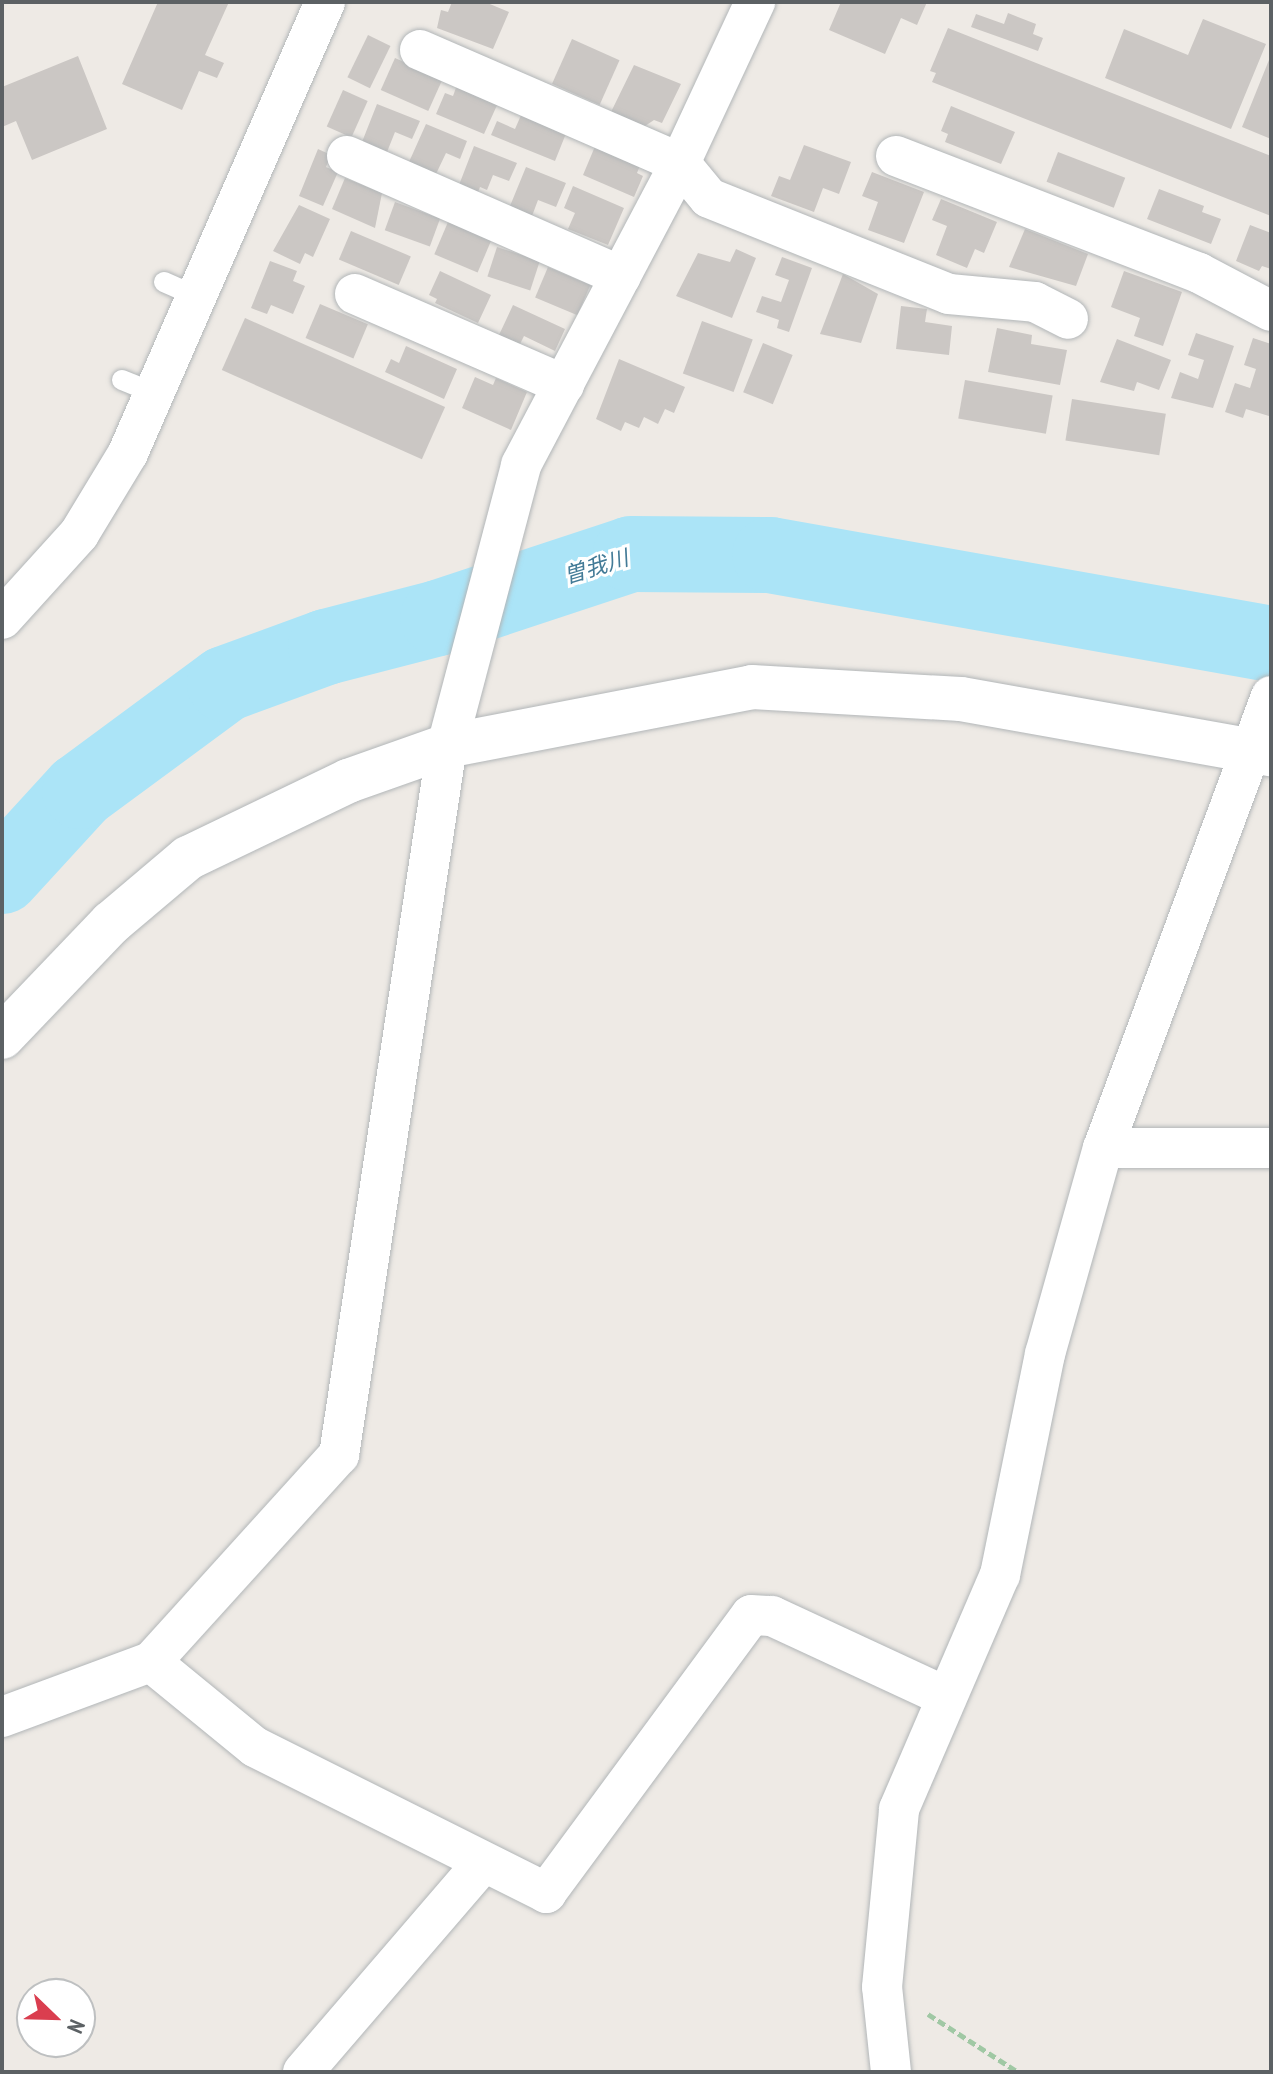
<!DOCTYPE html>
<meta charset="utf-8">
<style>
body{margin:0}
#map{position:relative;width:1273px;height:2074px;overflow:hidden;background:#eeeae5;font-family:"PT Sans Narrow","Noto Sans JP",sans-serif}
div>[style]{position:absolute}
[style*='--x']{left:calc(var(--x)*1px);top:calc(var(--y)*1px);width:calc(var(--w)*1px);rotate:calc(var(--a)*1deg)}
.river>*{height:76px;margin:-38px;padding:0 38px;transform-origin:38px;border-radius:38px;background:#abe4f7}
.building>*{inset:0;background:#cbc7c4;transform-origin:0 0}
.path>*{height:5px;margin-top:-2.5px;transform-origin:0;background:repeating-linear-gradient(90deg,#a0c8a4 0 8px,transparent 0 12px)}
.roads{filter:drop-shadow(0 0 2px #b2b6b8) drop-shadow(0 0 2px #b2b6b8)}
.service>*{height:20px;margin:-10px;padding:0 10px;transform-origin:10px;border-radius:10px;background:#fff}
.minor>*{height:40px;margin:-20px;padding:0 20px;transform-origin:20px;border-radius:20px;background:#fff}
.tertiary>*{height:44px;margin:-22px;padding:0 22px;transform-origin:22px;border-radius:22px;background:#fff}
span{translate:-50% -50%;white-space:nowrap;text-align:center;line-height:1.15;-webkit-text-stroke:6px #fff;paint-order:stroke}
.water-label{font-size:22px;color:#437b97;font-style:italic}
.frame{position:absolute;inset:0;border:4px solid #5c6164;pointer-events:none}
.north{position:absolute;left:16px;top:1978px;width:80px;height:80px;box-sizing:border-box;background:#fff;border:2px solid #bec0c1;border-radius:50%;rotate:113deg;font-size:22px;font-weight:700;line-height:32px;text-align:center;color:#5c6164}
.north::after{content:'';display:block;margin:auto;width:28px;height:36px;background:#da3e4f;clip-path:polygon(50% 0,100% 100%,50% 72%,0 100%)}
</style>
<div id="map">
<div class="river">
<i style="--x:2;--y:876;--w:115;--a:-47.5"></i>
<i style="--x:80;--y:791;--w:180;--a:-36.4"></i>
<i style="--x:225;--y:684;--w:108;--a:-20.1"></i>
<i style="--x:326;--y:647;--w:116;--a:-14.5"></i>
<i style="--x:438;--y:618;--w:203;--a:-18.3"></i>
<i style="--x:631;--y:554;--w:139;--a:0.4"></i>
<i style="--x:770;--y:555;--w:509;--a:10.07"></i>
</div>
<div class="building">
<i style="clip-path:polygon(158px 2px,229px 2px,205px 55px,224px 63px,217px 78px,199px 71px,182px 110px,122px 84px)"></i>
<i style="clip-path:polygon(452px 2px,485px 2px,509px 12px,493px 49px,437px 28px,441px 10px,448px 12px)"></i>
<i style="clip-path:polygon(841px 2px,927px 2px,917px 25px,901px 18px,885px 54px,829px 30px)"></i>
<i style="clip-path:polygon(1008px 13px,1036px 24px,1033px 34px,1043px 38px,1038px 51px,971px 27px,976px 14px,1004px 24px)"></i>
<i style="clip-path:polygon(1203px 19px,1266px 44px,1231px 129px,1105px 78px,1124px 29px,1188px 55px)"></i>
<i style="clip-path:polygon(948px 28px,1271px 156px,1271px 216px,932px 82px,936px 73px,930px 71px)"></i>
<i style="left:368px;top:35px;width:25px;height:47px;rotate:26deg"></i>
<i style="left:572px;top:39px;width:52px;height:49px;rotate:24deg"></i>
<i style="clip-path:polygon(1271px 55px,1271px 139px,1242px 127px)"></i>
<i style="clip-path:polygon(78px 56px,107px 129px,32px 160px,16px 121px,2px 127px,2px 87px)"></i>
<i style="left:395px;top:58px;width:52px;height:35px;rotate:24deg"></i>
<i style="clip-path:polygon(634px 65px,681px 84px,662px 123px,654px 120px,645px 126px,611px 112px)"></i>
<i style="clip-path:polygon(457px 85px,498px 103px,484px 134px,436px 114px,445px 93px,453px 96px)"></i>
<i style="left:343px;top:90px;width:27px;height:40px;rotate:24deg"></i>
<i style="clip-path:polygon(377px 104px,420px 121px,412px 139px,395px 132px,387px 152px,362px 142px)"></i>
<i style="clip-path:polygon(951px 106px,1015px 132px,1001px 164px,945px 142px,948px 134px,941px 131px)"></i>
<i style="clip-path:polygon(522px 113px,567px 131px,555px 161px,491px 135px,497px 121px,515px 129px)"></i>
<i style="clip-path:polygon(426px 124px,467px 141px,460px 159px,446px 153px,436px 174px,409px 162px)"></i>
<i style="clip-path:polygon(596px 144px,641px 163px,637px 173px,643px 176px,634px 197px,583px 175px)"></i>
<i style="clip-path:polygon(804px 145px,851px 162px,839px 194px,823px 188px,814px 212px,771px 196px,779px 176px,790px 180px)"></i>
<i style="clip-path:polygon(474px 146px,517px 163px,509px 181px,493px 175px,487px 190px,480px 187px,478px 192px,459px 185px)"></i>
<i style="clip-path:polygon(318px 149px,331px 155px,326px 167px,338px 172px,323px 206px,299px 196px)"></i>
<i style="left:1058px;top:152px;width:72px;height:32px;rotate:21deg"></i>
<i style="clip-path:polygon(526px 167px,566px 183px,556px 207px,538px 200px,532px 216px,510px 206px)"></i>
<i style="clip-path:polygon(872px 172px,924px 192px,904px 243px,868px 230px,878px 202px,862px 196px)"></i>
<i style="clip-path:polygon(345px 178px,382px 193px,375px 228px,332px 209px)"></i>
<i style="clip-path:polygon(573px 186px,624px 208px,608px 245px,568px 229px,575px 213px,564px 208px)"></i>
<i style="clip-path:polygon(1159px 189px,1204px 206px,1202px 212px,1221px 219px,1211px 244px,1147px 219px)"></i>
<i style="clip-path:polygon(941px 199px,997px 222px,984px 253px,975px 249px,967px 268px,936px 255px,947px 226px,932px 220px)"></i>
<i style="left:395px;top:202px;width:48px;height:30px;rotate:20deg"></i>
<i style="clip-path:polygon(299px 205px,330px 219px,313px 257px,305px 253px,300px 264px,273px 251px)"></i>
<i style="left:448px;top:222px;width:47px;height:35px;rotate:23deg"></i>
<i style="clip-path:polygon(1250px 225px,1271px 233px,1271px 269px,1262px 266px,1259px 271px,1236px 261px)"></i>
<i style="clip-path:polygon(1025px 229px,1088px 254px,1076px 286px,1009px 267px)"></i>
<i style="left:351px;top:231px;width:65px;height:31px;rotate:23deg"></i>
<i style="left:497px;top:247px;width:45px;height:31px;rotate:18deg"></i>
<i style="clip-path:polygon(736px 249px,756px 258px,732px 318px,676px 296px,698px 253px,730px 262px)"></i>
<i style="clip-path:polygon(782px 257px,812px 268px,789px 332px,777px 328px,779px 320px,756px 312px,762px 296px,781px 302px,789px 280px,775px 275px)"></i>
<i style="clip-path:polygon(270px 261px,297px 271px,293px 281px,305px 286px,293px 314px,271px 305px,267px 314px,251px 308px)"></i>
<i style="left:548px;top:267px;width:46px;height:33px;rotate:23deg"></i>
<i style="clip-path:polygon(440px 271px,491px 295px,478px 323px,435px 303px,437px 299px,429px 295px)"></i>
<i style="clip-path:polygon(1124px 271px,1182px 292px,1163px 346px,1134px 336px,1140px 318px,1111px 307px)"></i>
<i style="clip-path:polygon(843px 274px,878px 294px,861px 343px,820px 334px)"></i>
<i style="left:320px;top:304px;width:52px;height:37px;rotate:23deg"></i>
<i style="clip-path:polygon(513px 305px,565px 329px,555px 351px,524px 336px,520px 344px,499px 335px)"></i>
<i style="clip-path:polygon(901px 306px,927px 309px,925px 322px,952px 326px,949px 355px,896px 349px)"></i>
<i style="left:245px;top:318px;width:219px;height:57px;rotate:24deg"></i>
<i style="left:702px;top:321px;width:54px;height:56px;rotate:20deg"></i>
<i style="clip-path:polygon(997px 328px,1032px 335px,1031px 344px,1067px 350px,1060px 385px,988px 372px)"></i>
<i style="clip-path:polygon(1196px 333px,1234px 346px,1213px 408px,1171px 398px,1180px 372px,1198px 379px,1204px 360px,1188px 355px)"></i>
<i style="clip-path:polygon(1253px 338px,1271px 344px,1271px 409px,1269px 416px,1246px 409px,1243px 418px,1225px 412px,1235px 383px,1250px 388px,1256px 369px,1244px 365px)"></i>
<i style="clip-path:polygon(1117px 339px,1171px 360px,1159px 390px,1137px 382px,1134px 391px,1100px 382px)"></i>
<i style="left:763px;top:343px;width:32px;height:53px;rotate:22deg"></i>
<i style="clip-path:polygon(406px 346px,457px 369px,444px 399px,385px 372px,391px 359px,399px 363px)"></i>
<i style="clip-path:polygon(619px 359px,685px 387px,674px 413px,665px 409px,658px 424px,644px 417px,639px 428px,625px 422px,621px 431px,596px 419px)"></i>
<i style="clip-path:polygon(475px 377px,493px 385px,496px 378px,527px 392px,511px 430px,462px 408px)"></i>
<i style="left:965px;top:380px;width:89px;height:39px;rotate:10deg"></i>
<i style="left:1072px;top:399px;width:95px;height:42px;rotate:9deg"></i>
</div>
<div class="path">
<i style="--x:928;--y:2014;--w:107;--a:32.8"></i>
</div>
<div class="roads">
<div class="service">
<i style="--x:164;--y:282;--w:35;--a:24"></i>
<i style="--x:122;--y:380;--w:35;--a:22"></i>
</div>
<div class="minor">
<i style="--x:420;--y:50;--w:283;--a:23.5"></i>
<i style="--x:680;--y:163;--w:45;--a:50.4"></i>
<i style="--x:709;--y:198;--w:258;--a:21.8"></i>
<i style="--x:949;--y:294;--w:86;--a:5.3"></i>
<i style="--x:1035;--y:302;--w:37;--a:27"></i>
<i style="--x:347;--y:156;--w:299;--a:23.7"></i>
<i style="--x:896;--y:156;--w:325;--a:21.1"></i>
<i style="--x:1199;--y:273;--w:81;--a:27.8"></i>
<i style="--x:355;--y:294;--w:228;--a:23.5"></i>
<i style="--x:2;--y:619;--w:115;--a:-47.8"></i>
<i style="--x:79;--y:534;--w:95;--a:-58.8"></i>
<i style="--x:128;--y:453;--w:492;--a:-66.4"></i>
<i style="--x:1103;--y:1148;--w:168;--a:0"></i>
<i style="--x:151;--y:1662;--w:134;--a:39.3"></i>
<i style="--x:255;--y:1747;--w:326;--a:26.6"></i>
<i style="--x:546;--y:1893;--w:345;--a:-53.6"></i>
<i style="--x:751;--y:1615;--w:21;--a:3"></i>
<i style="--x:772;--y:1616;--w:190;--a:24.9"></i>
<i style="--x:2;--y:1717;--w:159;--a:-20.3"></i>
<i style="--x:151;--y:1662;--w:280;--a:-47.8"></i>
<i style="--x:339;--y:1455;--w:717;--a:-81.34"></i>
<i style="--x:447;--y:746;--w:291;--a:-75.2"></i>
<i style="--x:521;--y:465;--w:341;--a:-62.2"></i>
<i style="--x:680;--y:163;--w:178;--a:-65"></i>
<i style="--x:303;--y:2072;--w:276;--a:-49.3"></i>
<i style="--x:891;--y:2072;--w:85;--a:-96"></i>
<i style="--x:882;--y:1987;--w:179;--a:-84.5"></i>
<i style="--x:899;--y:1809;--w:255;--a:-66.7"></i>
<i style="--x:1000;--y:1575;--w:226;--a:-78.5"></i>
<i style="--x:1045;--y:1354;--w:214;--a:-74.3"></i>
<i style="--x:1103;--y:1148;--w:482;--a:-69.6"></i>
</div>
<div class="tertiary">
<i style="--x:2;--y:1037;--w:158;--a:-46.3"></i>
<i style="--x:111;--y:923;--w:101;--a:-40.2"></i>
<i style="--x:188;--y:858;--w:178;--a:-25.7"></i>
<i style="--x:348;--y:781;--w:105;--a:-19.5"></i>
<i style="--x:447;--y:746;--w:311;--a:-10.9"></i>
<i style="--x:752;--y:687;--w:209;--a:3.3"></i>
<i style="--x:961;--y:699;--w:315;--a:10.1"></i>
</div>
</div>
<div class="water-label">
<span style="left:596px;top:567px;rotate:-17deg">曽我川</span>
</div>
<div class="frame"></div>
<div class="north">N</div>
</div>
